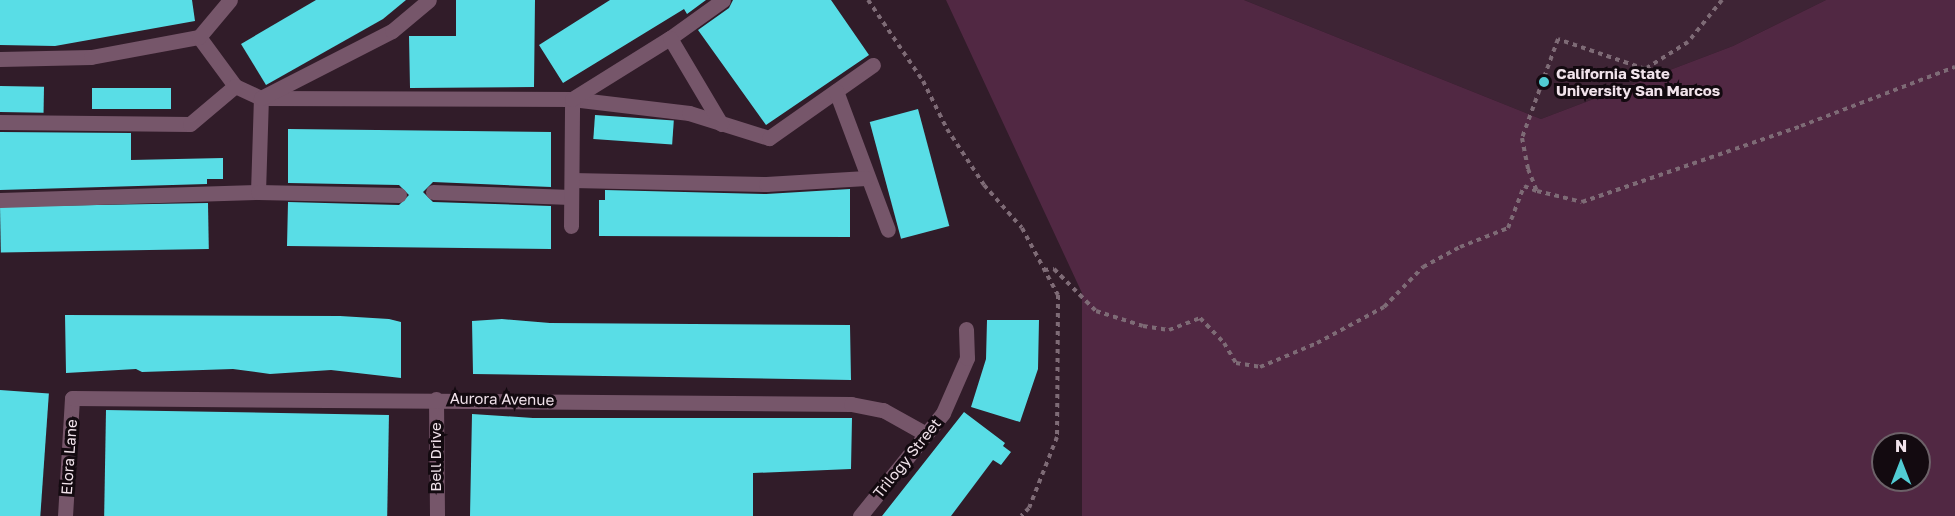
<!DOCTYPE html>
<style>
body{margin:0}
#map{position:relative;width:1955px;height:516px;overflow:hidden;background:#311c29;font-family:"Golos Text",sans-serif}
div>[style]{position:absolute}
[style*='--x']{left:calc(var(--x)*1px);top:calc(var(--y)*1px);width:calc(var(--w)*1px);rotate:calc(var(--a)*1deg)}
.built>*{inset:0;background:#3e2435}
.green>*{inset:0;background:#512843}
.building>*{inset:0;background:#59dde6;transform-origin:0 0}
.path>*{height:4px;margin-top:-2px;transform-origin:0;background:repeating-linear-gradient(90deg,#7e6b76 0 4.5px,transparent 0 9px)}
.minor>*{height:15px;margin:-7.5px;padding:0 7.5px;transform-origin:7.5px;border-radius:7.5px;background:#76566a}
.dots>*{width:16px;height:16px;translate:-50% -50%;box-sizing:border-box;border:3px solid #130a10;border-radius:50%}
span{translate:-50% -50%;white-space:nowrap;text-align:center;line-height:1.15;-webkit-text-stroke:6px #130a10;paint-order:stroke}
.poi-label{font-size:15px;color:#f1e3eb;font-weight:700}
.left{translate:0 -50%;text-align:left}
.street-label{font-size:15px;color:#f1e3eb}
.north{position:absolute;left:1871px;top:432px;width:60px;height:60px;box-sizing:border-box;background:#130a10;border:2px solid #6c6168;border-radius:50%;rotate:0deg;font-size:16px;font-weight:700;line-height:24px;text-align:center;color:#f1e3eb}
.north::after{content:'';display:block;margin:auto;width:21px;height:27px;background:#51ccd4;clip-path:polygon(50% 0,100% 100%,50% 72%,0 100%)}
</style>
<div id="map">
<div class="built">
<i style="clip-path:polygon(1244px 0,1826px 0,1733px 46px,1541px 119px)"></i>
</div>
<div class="green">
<i style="clip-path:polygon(evenodd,946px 0,1244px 0,1541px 119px,1733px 46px,1826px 0,1955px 0,1955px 516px,1082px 516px,1082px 293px,946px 0,1883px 444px,1919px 444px,1919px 480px,1883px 480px,1883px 444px)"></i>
</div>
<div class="building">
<i style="clip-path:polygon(0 0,192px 0,195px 21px,55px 46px,0 45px)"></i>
<i style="clip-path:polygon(316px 0,406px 0,383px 19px,266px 85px,241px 44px)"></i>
<i style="clip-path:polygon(456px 0,535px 0,534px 87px,410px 88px,409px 36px,456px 36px)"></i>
<i style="clip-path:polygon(610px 0,706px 0,687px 14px,684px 9px,563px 83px,539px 45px)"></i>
<i style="clip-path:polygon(733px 0,831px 0,869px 55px,766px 125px,698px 30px,729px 8px)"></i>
<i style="left:0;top:86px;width:44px;height:26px;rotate:1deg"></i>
<i style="left:171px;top:88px;width:21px;height:79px;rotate:90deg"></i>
<i style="left:918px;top:109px;width:121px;height:50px;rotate:75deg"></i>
<i style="left:595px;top:115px;width:79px;height:24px;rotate:4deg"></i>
<i style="clip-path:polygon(288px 129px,551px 132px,551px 187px,433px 182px,423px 192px,433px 202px,551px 206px,551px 249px,287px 246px,288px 202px,399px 205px,409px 195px,399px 185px,288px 183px)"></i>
<i style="clip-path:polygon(0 132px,131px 133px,131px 160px,223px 158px,223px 179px,207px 179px,207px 184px,0 190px)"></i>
<i style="clip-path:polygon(850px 189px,850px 237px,599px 236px,599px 200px,605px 200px,605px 190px,766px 194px)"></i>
<i style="left:208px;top:203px;width:46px;height:208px;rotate:89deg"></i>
<i style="clip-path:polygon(65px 315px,340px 316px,389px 319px,401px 322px,401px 378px,331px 370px,270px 374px,233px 369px,142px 372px,136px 369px,66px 373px)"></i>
<i style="clip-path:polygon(502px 319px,550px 323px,850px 325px,851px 380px,473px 374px,472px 321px)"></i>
<i style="clip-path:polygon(987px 320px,1039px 320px,1038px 369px,1020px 422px,971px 407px,986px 359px)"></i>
<i style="left:0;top:390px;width:49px;height:126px;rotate:4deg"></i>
<i style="left:106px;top:410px;width:283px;height:106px;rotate:1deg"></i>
<i style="clip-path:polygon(964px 412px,1005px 443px,1003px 446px,1011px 452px,1001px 465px,993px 460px,951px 516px,882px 516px)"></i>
<i style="clip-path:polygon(472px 414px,533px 418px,852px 418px,851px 469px,753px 473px,753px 516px,470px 516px)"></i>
</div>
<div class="path">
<i style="--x:868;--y:0;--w:98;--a:55.8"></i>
<i style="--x:923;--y:81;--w:54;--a:63.4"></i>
<i style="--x:947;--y:129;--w:67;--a:56.5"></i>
<i style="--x:984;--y:185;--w:57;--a:48.5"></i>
<i style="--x:1022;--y:228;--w:76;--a:61.8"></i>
<i style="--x:1058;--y:295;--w:142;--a:90.4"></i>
<i style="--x:1057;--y:437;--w:76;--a:111.5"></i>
<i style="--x:1029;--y:508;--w:11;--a:135"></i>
<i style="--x:1722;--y:0;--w:54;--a:129"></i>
<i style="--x:1688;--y:42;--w:51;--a:147.9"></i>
<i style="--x:1645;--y:69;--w:92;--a:-161"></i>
<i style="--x:1558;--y:39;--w:105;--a:110"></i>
<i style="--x:1522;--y:138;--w:32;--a:79"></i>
<i style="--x:1528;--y:169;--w:24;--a:68"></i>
<i style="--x:1537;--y:191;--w:46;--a:13.7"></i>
<i style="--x:1582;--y:202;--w:232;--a:-19.1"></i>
<i style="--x:1801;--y:126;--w:165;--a:-21"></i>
<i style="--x:1044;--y:270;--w:10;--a:-6"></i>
<i style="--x:1054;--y:269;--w:59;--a:45"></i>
<i style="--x:1096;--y:311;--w:49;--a:17.7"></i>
<i style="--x:1143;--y:326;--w:26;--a:9"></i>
<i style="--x:1169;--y:330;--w:33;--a:-21"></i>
<i style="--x:1200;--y:318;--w:35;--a:46"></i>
<i style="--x:1224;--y:343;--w:23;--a:59"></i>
<i style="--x:1236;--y:363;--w:24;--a:9"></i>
<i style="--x:1260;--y:367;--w:62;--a:-22.8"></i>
<i style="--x:1317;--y:343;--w:76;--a:-28.2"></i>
<i style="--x:1384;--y:307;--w:56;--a:-45.7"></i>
<i style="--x:1423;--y:267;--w:42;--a:-28.4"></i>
<i style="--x:1460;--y:247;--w:52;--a:-21.6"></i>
<i style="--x:1508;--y:228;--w:45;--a:-69.1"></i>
<i style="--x:1524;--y:186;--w:14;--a:21"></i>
</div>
<div class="minor">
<i style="--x:199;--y:37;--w:61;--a:53.7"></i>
<i style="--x:235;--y:86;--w:29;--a:25"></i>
<i style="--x:261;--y:98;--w:311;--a:0.2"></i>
<i style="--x:572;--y:99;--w:118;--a:6.8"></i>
<i style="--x:689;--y:113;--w:84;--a:17.4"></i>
<i style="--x:769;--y:138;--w:127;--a:-35.1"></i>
<i style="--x:670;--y:38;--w:65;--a:-35.6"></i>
<i style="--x:0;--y:59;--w:91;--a:-1.3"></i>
<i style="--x:91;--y:57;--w:110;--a:-10.5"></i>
<i style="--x:199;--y:37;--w:48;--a:-50"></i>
<i style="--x:836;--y:91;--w:148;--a:69.5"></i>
<i style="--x:0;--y:122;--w:190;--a:0.6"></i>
<i style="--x:190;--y:124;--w:59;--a:-40.2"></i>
<i style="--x:572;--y:180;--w:194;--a:1.2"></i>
<i style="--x:766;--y:184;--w:100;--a:-3.4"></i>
<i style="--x:258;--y:192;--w:94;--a:-88.2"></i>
<i style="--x:261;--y:98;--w:147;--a:-27.1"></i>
<i style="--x:392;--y:31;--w:48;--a:-40"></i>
<i style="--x:433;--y:192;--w:138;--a:2.1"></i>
<i style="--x:0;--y:200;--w:258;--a:-1.8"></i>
<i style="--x:258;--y:192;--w:141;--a:1.2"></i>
<i style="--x:571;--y:226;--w:127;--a:-89.5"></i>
<i style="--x:572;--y:99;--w:115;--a:-31.9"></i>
<i style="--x:670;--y:38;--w:100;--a:59.3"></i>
<i style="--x:436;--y:399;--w:117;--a:89.5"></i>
<i style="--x:65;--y:516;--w:118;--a:-86.6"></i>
<i style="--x:72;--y:398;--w:779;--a:0.44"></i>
<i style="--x:851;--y:404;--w:33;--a:11"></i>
<i style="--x:883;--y:410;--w:49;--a:29.2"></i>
<i style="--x:860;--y:516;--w:132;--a:-51.1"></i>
<i style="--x:943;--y:413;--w:60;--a:-66.4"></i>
<i style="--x:967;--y:358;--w:29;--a:-92"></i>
</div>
<div class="dots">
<i style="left:1544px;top:82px;background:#51ccd4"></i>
</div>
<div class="poi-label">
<span class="left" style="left:1556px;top:82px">California State<br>University San Marcos</span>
</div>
<div class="street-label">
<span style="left:502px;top:399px;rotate:1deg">Aurora Avenue</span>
<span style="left:69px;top:457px;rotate:-86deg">Elora Lane</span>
<span style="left:436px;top:457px;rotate:-90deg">Bell Drive</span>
<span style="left:907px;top:458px;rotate:-51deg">Trilogy Street</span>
</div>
<div class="north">N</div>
</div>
